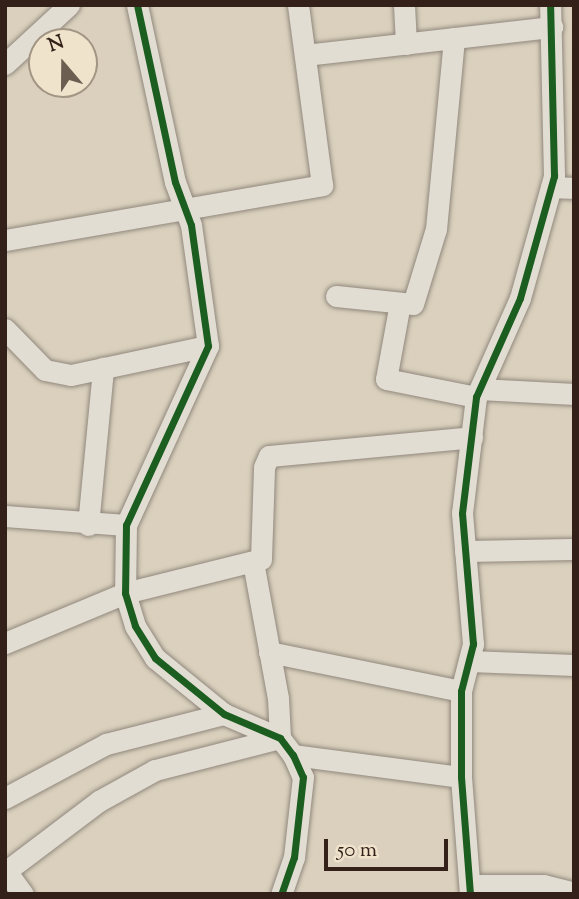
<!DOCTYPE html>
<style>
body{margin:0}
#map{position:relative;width:579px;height:899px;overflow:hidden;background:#dad0bd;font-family:"Sorts Mill Goudy",serif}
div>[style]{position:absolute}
.roads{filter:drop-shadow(0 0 2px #91887d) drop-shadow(0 0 2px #91887d)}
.minor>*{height:21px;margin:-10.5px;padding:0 10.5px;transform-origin:10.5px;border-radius:10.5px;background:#e2ddd3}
.cycleway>*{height:7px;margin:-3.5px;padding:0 3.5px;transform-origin:3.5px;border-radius:3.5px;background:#1b5e20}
span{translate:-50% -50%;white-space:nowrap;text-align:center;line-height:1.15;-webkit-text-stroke:6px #efe3cc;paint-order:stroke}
.frame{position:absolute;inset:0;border:7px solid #322019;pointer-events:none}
.north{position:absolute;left:28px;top:28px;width:70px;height:70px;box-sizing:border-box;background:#efe3cc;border:2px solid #a39584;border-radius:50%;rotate:340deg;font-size:19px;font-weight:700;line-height:28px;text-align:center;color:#322019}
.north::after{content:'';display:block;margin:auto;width:24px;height:32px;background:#6d5e52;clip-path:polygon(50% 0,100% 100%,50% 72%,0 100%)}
.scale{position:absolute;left:324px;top:839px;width:124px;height:32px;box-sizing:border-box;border:4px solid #322019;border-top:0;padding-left:9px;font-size:21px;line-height:24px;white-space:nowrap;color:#322019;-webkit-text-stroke:5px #efe3cc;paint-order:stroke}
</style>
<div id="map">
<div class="roads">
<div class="minor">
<i style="left:137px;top:5px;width:181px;rotate:77.9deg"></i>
<i style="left:175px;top:182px;width:46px;rotate:69.6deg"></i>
<i style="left:191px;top:225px;width:122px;rotate:82deg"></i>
<i style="left:208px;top:346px;width:197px;rotate:114.6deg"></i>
<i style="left:126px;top:525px;width:68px;rotate:90.8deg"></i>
<i style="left:125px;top:593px;width:34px;rotate:73deg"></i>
<i style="left:135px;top:626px;width:38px;rotate:58deg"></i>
<i style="left:155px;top:658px;width:89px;rotate:39.1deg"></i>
<i style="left:224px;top:714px;width:61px;rotate:23.2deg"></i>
<i style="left:280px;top:738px;width:21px;rotate:53deg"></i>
<i style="left:293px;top:755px;width:24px;rotate:66deg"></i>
<i style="left:303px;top:777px;width:81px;rotate:96.4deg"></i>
<i style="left:294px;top:857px;width:39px;rotate:109deg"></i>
<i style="left:404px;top:5px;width:39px;rotate:87deg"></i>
<i style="left:305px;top:55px;width:249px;rotate:-6.5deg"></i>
<i style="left:5px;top:64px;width:87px;rotate:-42.7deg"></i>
<i style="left:551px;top:187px;width:23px;rotate:2deg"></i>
<i style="left:5px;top:240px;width:322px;rotate:-9.8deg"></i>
<i style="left:322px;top:185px;width:182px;rotate:-97.6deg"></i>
<i style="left:336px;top:296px;width:77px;rotate:5.9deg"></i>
<i style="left:413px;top:304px;width:78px;rotate:-73deg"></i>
<i style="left:436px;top:229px;width:192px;rotate:-84.6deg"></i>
<i style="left:400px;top:303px;width:77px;rotate:100.4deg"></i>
<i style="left:386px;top:379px;width:92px;rotate:11.3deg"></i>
<i style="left:5px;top:329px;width:57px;rotate:45.7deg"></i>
<i style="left:45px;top:370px;width:26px;rotate:11deg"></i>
<i style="left:71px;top:375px;width:140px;rotate:-12deg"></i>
<i style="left:480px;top:389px;width:94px;rotate:3deg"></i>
<i style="left:5px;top:516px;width:121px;rotate:4.3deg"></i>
<i style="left:88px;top:525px;width:158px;rotate:-84.5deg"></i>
<i style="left:465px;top:551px;width:109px;rotate:-1.1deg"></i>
<i style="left:253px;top:562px;width:138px;rotate:79.6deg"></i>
<i style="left:278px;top:698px;width:40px;rotate:87.1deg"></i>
<i style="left:5px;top:643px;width:130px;rotate:-22.6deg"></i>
<i style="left:125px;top:593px;width:140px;rotate:-14deg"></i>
<i style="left:261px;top:559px;width:92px;rotate:-88.1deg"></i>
<i style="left:264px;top:467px;width:12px;rotate:-66deg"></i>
<i style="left:269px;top:456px;width:204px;rotate:-5.3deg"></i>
<i style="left:269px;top:652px;width:196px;rotate:11.5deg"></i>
<i style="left:469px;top:661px;width:105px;rotate:2.2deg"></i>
<i style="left:293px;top:755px;width:169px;rotate:7.5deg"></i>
<i style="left:5px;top:798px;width:115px;rotate:-28.1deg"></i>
<i style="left:106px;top:744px;width:122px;rotate:-14.3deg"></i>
<i style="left:6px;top:871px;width:29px;rotate:54deg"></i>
<i style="left:5px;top:872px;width:118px;rotate:-37.1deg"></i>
<i style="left:99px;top:801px;width:64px;rotate:-29deg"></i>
<i style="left:155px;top:770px;width:129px;rotate:-14.4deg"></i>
<i style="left:470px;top:885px;width:73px"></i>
<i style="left:543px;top:885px;width:32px;rotate:14deg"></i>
<i style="left:470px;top:894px;width:117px;rotate:-94.4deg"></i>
<i style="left:461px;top:777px;width:86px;rotate:-90deg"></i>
<i style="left:461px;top:691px;width:49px;rotate:-75.7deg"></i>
<i style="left:473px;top:644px;width:131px;rotate:-94.8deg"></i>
<i style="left:462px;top:513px;width:117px;rotate:-83.1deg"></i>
<i style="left:476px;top:397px;width:108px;rotate:-66deg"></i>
<i style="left:520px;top:298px;width:127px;rotate:-74.4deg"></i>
<i style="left:554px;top:176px;width:171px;rotate:-91.3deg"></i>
</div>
</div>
<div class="cycleway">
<i style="left:137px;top:5px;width:181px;rotate:77.9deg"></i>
<i style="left:175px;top:182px;width:46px;rotate:69.6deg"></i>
<i style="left:191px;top:225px;width:122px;rotate:82deg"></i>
<i style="left:208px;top:346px;width:197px;rotate:114.6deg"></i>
<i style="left:126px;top:525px;width:68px;rotate:90.8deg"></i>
<i style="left:125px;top:593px;width:34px;rotate:73deg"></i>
<i style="left:135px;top:626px;width:38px;rotate:58deg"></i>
<i style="left:155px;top:658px;width:89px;rotate:39.1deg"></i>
<i style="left:224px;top:714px;width:61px;rotate:23.2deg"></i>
<i style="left:280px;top:738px;width:21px;rotate:53deg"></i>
<i style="left:293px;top:755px;width:24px;rotate:66deg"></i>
<i style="left:303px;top:777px;width:81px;rotate:96.4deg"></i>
<i style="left:294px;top:857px;width:39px;rotate:109deg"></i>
<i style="left:470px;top:894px;width:117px;rotate:-94.4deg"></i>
<i style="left:461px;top:777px;width:86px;rotate:-90deg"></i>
<i style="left:461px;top:691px;width:49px;rotate:-75.7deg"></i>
<i style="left:473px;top:644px;width:131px;rotate:-94.8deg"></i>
<i style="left:462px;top:513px;width:117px;rotate:-83.1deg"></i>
<i style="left:476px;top:397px;width:108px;rotate:-66deg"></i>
<i style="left:520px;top:298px;width:127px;rotate:-74.4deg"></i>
<i style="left:554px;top:176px;width:171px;rotate:-91.3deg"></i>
</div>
<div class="frame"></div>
<div class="north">N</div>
<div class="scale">50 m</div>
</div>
